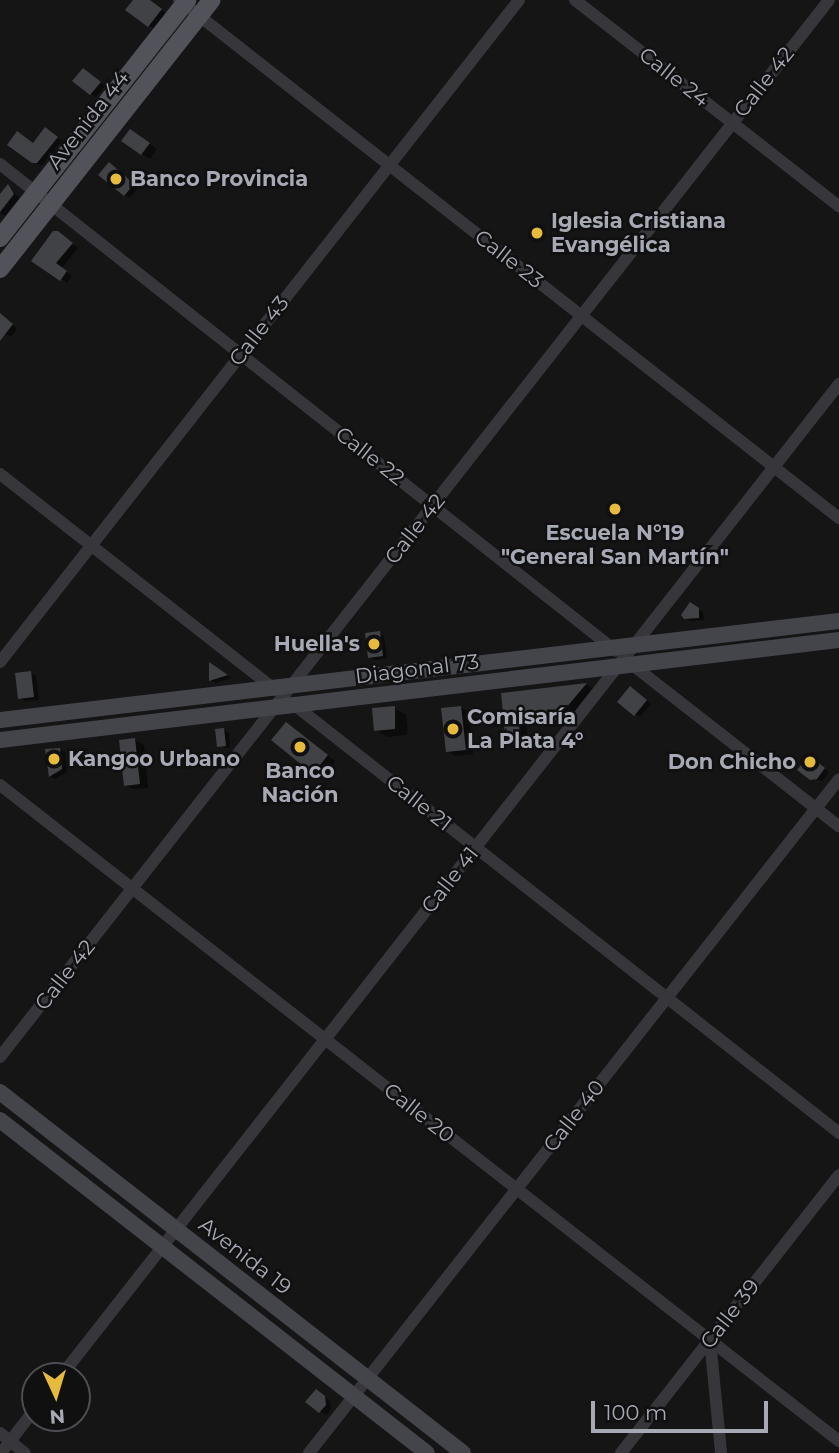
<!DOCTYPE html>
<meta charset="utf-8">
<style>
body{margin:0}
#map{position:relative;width:839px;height:1453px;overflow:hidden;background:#151516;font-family:Montserrat,sans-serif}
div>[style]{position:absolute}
.shadow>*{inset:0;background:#0007}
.building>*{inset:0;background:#414246}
.minor>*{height:12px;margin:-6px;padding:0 6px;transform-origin:6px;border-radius:6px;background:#36363b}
.secondary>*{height:16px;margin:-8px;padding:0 8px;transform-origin:8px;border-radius:8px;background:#44454b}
.primary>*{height:18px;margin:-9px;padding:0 9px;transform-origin:9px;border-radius:9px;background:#52535a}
.dots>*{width:19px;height:19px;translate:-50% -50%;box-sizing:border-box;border:4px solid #101011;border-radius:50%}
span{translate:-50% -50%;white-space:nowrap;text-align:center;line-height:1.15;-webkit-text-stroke:5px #101011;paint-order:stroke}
.street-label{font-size:21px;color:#a7aab5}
.poi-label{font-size:21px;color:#a7aab5;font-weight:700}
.left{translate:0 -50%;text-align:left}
.right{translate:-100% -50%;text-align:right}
.north{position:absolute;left:21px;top:1362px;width:70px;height:70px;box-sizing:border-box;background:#101011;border:2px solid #4c4e53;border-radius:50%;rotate:176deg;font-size:19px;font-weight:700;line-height:28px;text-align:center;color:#a7aab5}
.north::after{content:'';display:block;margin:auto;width:24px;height:32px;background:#e6ba3d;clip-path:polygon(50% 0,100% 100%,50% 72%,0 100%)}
.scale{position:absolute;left:591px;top:1401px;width:177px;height:32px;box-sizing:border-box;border:4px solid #a7aab5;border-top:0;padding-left:9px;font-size:21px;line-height:24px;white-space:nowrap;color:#a7aab5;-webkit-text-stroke:5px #101011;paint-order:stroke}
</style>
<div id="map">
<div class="shadow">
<i style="clip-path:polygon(135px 0,149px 0,166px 13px,154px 29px,128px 10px)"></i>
<i style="clip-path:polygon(88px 73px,105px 86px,96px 97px,91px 94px)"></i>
<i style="clip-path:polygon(50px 132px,62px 141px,42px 165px,39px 165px,33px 162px,34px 144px)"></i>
<i style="clip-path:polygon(139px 136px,157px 149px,150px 159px,142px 154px)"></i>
<i style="clip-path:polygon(114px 168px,138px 188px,130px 198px,125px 195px)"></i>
<i style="clip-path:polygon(8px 186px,19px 198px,5px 216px,0 213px,0 196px)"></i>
<i style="clip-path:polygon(65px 237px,78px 248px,62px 268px,72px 276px,67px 283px,34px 260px)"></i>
<i style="clip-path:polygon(0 314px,17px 328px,11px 337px,0 330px)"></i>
<i style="clip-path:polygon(696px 607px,703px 612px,704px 620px,691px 621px,685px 618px)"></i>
<i style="clip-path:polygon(379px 633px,384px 636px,387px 658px,375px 660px,369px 657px)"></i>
<i style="clip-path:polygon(215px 667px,231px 678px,216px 683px,211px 680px)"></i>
<i style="clip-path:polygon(31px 673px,36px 676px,39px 700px,25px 701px,20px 698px)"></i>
<i style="clip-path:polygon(586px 685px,594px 689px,564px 724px,556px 720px,556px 715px,526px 719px,529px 748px,516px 750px,508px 745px,503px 695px)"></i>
<i style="clip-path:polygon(635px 691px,651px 704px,640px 717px,619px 702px)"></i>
<i style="clip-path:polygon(460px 707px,469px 712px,473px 754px,456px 756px,447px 751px)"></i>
<i style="clip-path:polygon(394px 708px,406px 715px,408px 730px,406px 735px,388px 737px,376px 730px)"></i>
<i style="clip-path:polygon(286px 724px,335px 761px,323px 777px,314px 772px)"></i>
<i style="clip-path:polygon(224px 730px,229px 733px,230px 748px,218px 746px)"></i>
<i style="clip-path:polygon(135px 740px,144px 745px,148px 788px,134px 789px,125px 785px)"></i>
<i style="clip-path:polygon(59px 749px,65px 752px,67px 772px,55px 779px,50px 776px,47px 751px)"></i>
<i style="clip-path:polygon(814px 760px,829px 772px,822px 781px,811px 778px)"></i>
<i style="clip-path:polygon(321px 1394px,330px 1401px,331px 1409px,326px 1415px,308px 1402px)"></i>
</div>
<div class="building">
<i style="clip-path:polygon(133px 0,150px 0,162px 9px,148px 27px,125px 10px)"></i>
<i style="clip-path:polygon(83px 68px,101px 82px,90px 95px,72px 81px)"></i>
<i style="clip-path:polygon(45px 127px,58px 137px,37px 163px,32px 163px,7px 145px,17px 131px,33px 143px)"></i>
<i style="clip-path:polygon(130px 129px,150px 143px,141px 155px,121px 141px)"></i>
<i style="clip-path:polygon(109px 162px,134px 184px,124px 196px,98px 175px)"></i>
<i style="clip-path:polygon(8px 184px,14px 194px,0 212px,0 194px)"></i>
<i style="clip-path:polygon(53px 231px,58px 231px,73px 243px,56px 263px,67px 271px,60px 281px,31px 261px)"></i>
<i style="clip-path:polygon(0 313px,13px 324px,0 341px)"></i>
<i style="clip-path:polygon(690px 602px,699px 608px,699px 618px,684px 619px,681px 615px)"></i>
<i style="clip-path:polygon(380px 631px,383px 656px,368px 658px,365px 633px)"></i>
<i style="clip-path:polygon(209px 662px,228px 675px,209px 681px)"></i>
<i style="clip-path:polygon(31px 671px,34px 697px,18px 699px,15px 673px)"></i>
<i style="clip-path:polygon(587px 683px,555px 721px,553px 711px,518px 715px,521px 744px,506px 746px,501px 693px)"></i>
<i style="clip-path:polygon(630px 686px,647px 700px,634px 716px,617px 702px)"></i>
<i style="clip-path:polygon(395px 706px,395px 729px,374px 731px,372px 708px)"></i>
<i style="clip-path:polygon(461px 706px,466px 750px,446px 752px,441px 708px)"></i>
<i style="clip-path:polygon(286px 722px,328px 755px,313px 774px,271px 740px)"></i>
<i style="clip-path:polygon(224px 728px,226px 746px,217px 747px,215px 729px)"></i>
<i style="clip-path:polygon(135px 738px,140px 784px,124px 786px,119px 740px)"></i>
<i style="clip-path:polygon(60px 748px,62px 769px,49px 777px,45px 749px)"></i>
<i style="clip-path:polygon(809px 755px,825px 768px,817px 779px,810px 780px,797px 770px)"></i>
<i style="clip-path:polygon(316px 1389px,325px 1396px,326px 1405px,319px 1413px,305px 1402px)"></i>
</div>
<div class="minor">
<i style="left:179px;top:0;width:839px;rotate:38.13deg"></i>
<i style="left:575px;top:0;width:335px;rotate:38deg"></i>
<i style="left:0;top:164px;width:785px;rotate:38.33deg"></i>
<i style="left:0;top:474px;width:350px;rotate:38.1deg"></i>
<i style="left:0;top:662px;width:841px;rotate:-51.9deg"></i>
<i style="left:630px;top:663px;width:265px;rotate:38deg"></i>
<i style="left:292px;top:703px;width:696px;rotate:38.17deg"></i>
<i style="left:0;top:785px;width:1065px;rotate:38.02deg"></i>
<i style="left:0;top:1057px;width:1343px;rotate:-51.89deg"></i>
<i style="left:710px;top:1340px;width:114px;rotate:84.4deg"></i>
<i style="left:61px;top:1376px;width:1261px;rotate:-51.89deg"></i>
<i style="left:0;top:1433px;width:32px;rotate:39deg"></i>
<i style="left:1px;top:1453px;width:56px;rotate:-52.3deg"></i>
<i style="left:309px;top:1453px;width:857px;rotate:-51.82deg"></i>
<i style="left:621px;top:1453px;width:353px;rotate:-51.9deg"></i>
</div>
<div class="secondary">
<i style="left:0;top:720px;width:845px;rotate:-6.73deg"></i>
<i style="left:0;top:740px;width:845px;rotate:-6.8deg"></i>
<i style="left:0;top:1092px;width:587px;rotate:37.94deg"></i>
<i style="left:0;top:1120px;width:541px;rotate:37.95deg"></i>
</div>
<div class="primary">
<i style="left:0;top:238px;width:303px;rotate:-51.8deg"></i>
<i style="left:0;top:269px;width:342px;rotate:-51.8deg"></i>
</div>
<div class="dots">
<i style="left:116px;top:179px;background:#e6ba3d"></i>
<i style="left:537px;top:233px;background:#e6ba3d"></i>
<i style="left:615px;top:509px;background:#e6ba3d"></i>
<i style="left:374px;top:644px;background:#e6ba3d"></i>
<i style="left:453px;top:729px;background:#e6ba3d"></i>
<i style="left:300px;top:747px;background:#e6ba3d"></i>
<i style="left:54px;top:759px;background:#e6ba3d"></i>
<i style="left:810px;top:762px;background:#e6ba3d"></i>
</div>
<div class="street-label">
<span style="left:674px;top:77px;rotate:38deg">Calle 24</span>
<span style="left:764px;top:82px;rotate:-52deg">Calle 42</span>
<span style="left:88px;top:120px;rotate:-52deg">Avenida 44</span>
<span style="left:509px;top:259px;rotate:38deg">Calle 23</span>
<span style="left:259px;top:331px;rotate:-52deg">Calle 43</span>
<span style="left:370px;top:456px;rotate:38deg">Calle 22</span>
<span style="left:415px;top:529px;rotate:-52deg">Calle 42</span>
<span style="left:417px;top:669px;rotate:-7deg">Diagonal 73</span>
<span style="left:419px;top:803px;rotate:38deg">Calle 21</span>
<span style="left:450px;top:880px;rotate:-52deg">Calle 41</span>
<span style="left:65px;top:975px;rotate:-52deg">Calle 42</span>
<span style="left:419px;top:1113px;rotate:38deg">Calle 20</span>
<span style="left:574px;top:1116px;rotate:-52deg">Calle 40</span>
<span style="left:245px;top:1256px;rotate:38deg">Avenida 19</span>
<span style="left:730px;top:1314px;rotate:-52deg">Calle 39</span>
</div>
<div class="poi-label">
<span class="left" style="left:130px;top:179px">Banco Provincia</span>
<span class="left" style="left:551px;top:233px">Iglesia Cristiana<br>Evangélica</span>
<span style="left:615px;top:545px">Escuela N°19<br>"General San Martín"</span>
<span class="right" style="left:360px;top:644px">Huella's</span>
<span class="left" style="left:467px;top:729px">Comisaría<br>La Plata 4°</span>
<span class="left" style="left:68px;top:759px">Kangoo Urbano</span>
<span class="right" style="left:796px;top:762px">Don Chicho</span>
<span style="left:300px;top:783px">Banco<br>Nación</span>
</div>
<div class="north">N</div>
<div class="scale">100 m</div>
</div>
